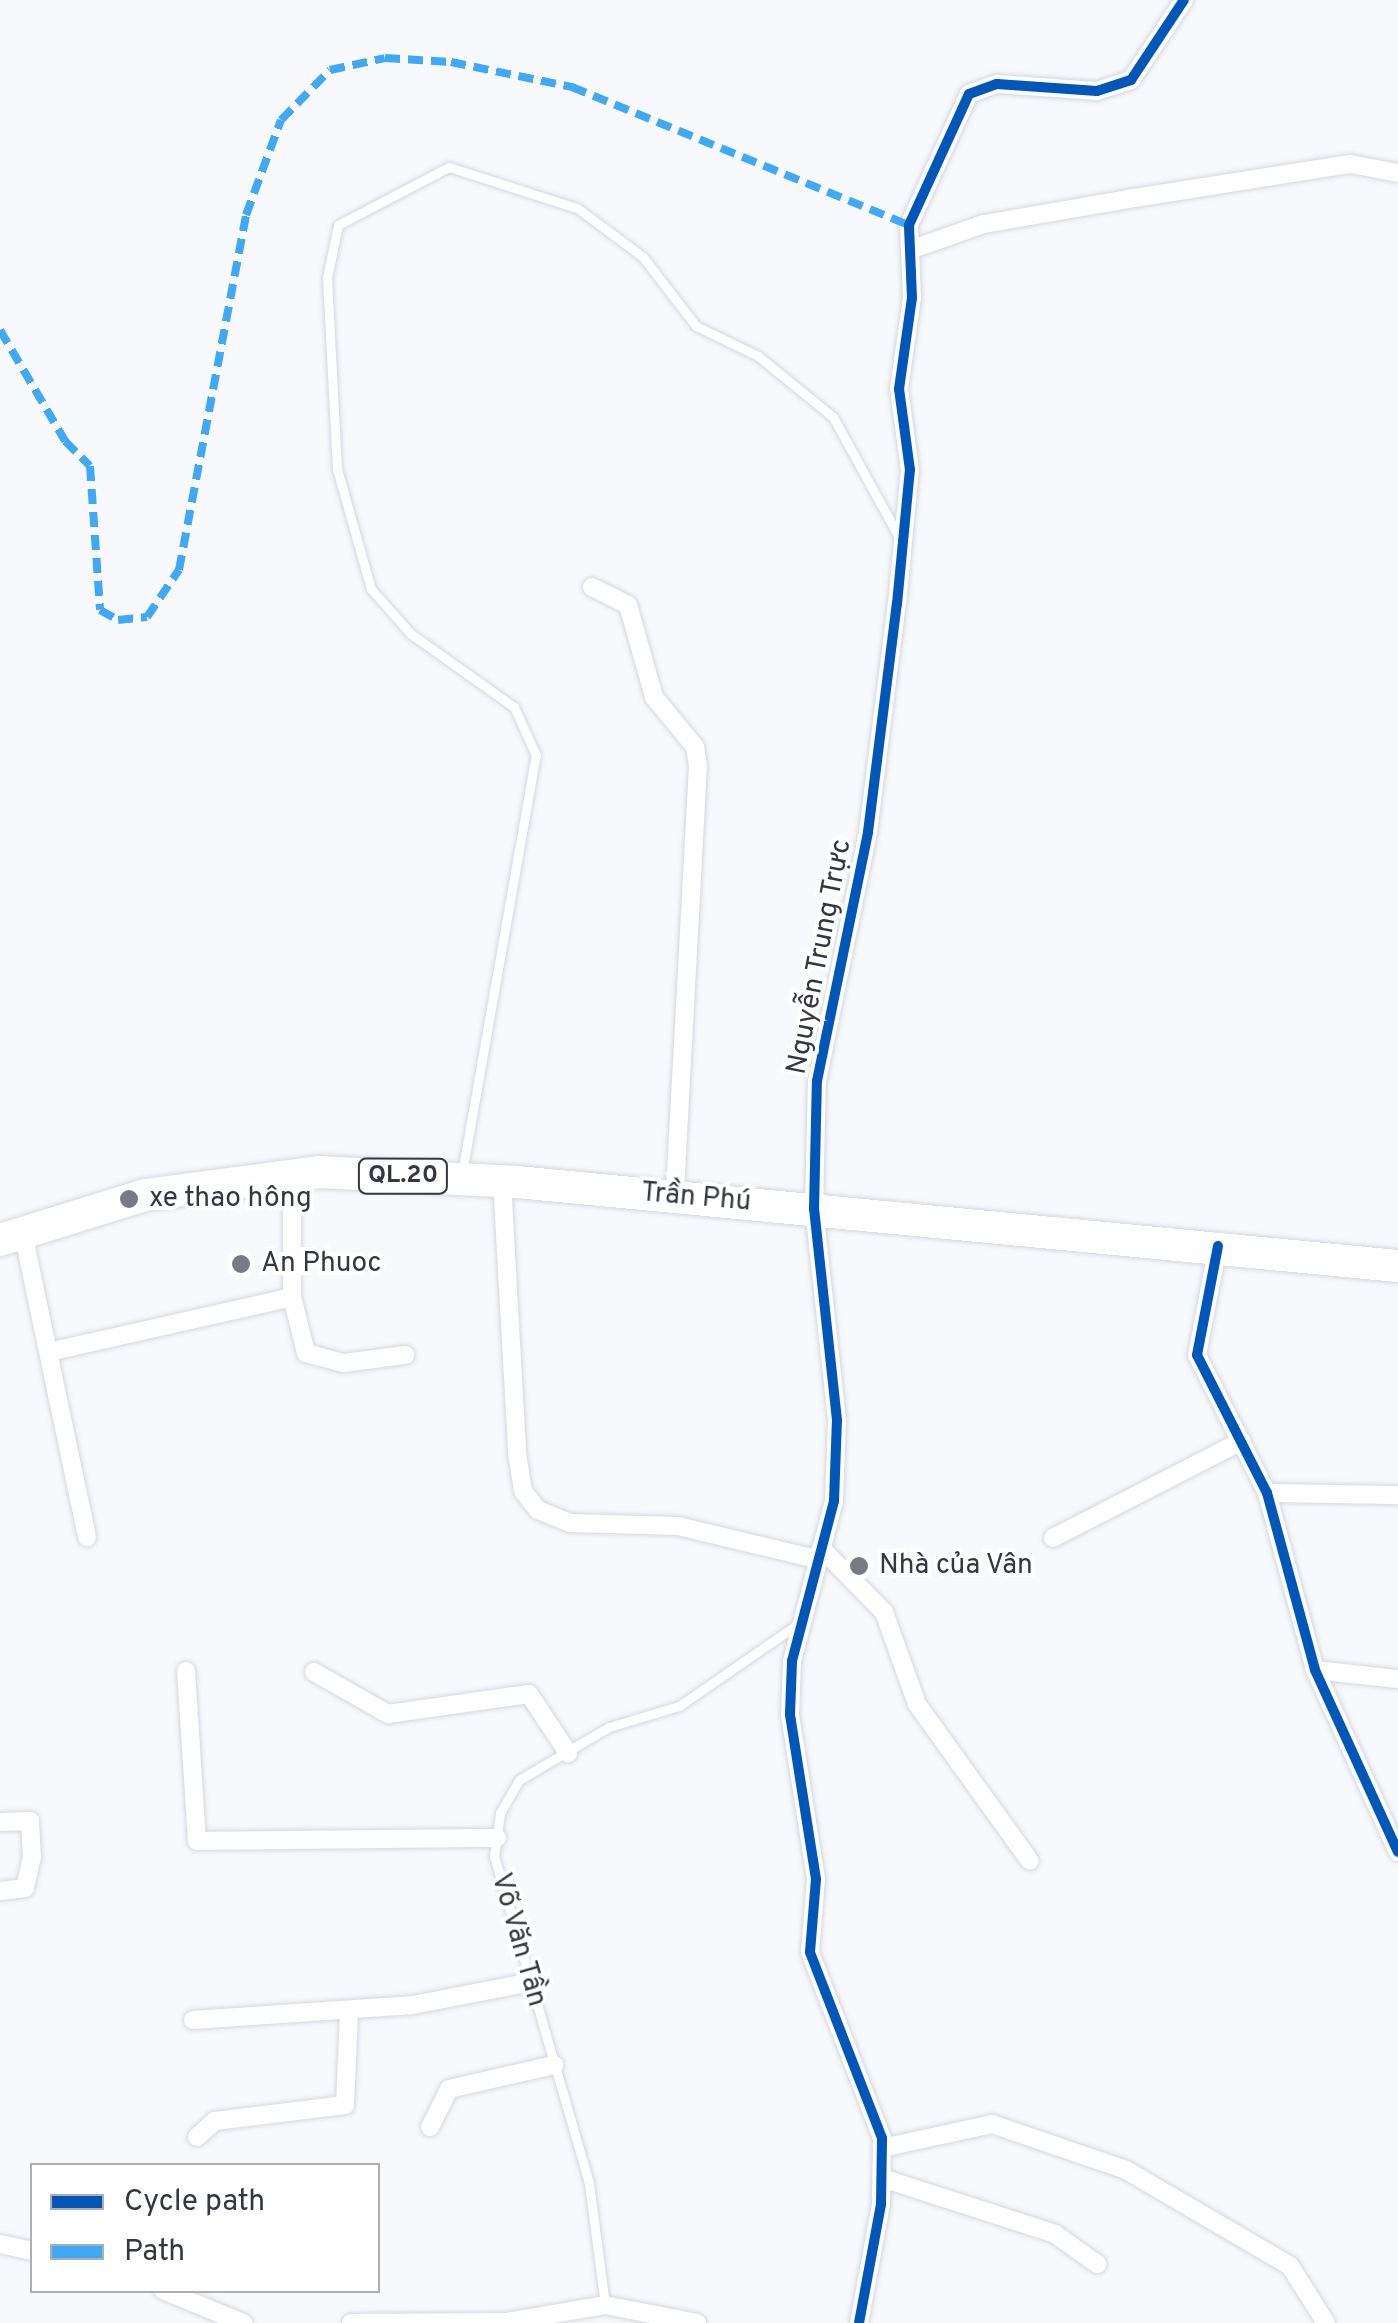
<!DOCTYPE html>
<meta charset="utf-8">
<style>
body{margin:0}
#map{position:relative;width:1398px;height:2323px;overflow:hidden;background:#f7f9fc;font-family:Overpass,sans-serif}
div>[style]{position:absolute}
.roads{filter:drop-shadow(0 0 2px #d4d7df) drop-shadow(0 0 2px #d4d7df)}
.lane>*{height:9px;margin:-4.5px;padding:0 4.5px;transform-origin:4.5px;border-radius:4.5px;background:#fefeff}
.street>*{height:18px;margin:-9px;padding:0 9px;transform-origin:9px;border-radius:9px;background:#fefeff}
.highway>*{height:32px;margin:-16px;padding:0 16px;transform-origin:16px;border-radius:16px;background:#fefeff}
.quiet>*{height:8px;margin-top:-4px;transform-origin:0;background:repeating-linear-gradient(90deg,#3fa9f5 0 15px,transparent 0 23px)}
.cycleway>*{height:10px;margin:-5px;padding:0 5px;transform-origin:5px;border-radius:5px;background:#0057b8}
.dots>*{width:28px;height:28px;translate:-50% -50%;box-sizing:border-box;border:5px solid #fff;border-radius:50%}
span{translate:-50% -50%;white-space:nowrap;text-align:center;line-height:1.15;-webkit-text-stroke:8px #fff;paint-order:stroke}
.shield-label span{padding:2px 8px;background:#fff;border:2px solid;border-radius:8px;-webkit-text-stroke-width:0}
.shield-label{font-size:25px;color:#333744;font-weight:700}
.street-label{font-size:28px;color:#333744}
.poi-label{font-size:28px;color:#333744}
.left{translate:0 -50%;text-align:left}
.legend{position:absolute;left:30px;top:2163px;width:350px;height:130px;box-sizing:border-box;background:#fff;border:2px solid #adafb4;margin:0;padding:12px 18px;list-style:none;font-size:30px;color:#333744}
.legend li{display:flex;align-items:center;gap:20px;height:50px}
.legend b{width:50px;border:2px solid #adafb4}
</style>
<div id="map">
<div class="roads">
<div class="lane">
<i style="left:462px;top:1173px;width:424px;rotate:-80deg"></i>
<i style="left:536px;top:755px;width:53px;rotate:-114.6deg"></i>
<i style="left:514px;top:707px;width:126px;rotate:-144.7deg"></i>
<i style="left:411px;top:634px;width:60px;rotate:-131.6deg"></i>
<i style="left:371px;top:589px;width:125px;rotate:-105.8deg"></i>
<i style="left:337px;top:469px;width:191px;rotate:-93deg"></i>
<i style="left:327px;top:278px;width:54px;rotate:-78.3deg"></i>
<i style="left:338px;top:225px;width:125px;rotate:-27.6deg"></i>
<i style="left:449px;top:167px;width:134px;rotate:17.8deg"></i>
<i style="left:577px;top:208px;width:82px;rotate:36.6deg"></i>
<i style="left:643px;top:257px;width:87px;rotate:52.5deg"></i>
<i style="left:696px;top:326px;width:69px;rotate:25.8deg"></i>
<i style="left:758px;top:356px;width:97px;rotate:39.1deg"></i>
<i style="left:833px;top:417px;width:137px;rotate:61.2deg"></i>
<i style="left:605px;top:2305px;width:123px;rotate:-97.5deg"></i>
<i style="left:589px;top:2183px;width:340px;rotate:-106.2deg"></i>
<i style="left:494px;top:1857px;width:44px;rotate:-82.2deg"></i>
<i style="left:500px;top:1813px;width:38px;rotate:-60deg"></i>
<i style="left:519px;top:1780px;width:104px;rotate:-30.5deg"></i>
<i style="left:609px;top:1727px;width:73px;rotate:-16.7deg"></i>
<i style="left:679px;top:1706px;width:145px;rotate:-34.6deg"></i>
</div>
<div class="street">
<i style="left:910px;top:250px;width:78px;rotate:-19.4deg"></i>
<i style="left:984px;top:224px;width:146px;rotate:-9.8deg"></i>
<i style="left:1128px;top:199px;width:225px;rotate:-9deg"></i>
<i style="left:1350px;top:164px;width:49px;rotate:10.6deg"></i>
<i style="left:592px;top:587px;width:40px;rotate:26.6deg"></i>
<i style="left:628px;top:605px;width:96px;rotate:74.2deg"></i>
<i style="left:654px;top:697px;width:65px;rotate:50.6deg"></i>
<i style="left:695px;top:747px;width:19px;rotate:81deg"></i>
<i style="left:698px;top:766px;width:432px;rotate:93.1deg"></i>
<i style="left:502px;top:1181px;width:272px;rotate:86.8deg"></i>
<i style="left:517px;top:1453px;width:38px;rotate:81deg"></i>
<i style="left:523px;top:1491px;width:24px;rotate:52deg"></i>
<i style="left:538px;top:1510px;width:35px;rotate:22deg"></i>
<i style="left:571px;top:1523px;width:107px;rotate:1.6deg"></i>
<i style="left:678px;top:1526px;width:143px;rotate:13.4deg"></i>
<i style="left:23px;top:1233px;width:311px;rotate:78.1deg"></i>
<i style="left:1218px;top:1246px;width:111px;rotate:100.9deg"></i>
<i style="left:1197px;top:1355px;width:155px;rotate:63.1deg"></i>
<i style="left:1267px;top:1493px;width:183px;rotate:74.8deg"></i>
<i style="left:1315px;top:1670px;width:200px;rotate:65.5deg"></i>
<i style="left:292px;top:1297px;width:58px;rotate:76deg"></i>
<i style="left:306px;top:1353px;width:39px;rotate:15deg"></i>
<i style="left:344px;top:1363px;width:62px;rotate:-7.5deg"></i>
<i style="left:53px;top:1351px;width:245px;rotate:-12.7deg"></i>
<i style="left:292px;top:1297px;width:121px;rotate:-90deg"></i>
<i style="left:1267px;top:1493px;width:131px;rotate:0.9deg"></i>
<i style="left:1053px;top:1538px;width:212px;rotate:-27.2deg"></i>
<i style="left:821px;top:1548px;width:90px;rotate:45.5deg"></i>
<i style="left:884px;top:1612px;width:98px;rotate:70.3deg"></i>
<i style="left:917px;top:1704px;width:193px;rotate:54.3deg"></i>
<i style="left:1315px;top:1670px;width:83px;rotate:6.2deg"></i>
<i style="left:186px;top:1671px;width:170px;rotate:86.3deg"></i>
<i style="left:197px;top:1841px;width:300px;rotate:-0.6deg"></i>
<i style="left:314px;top:1672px;width:85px;rotate:29.6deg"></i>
<i style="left:388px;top:1714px;width:142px;rotate:-8.1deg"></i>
<i style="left:529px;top:1694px;width:71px;rotate:56.5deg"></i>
<i style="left:0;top:1822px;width:30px;rotate:-2deg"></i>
<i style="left:30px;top:1821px;width:36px;rotate:87deg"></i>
<i style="left:32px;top:1857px;width:32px;rotate:103deg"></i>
<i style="left:25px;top:1888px;width:25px;rotate:173deg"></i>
<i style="left:193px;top:2020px;width:221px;rotate:-3.9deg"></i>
<i style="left:413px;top:2005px;width:120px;rotate:-11deg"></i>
<i style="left:430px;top:2127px;width:42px;rotate:-63.4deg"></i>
<i style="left:449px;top:2089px;width:108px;rotate:-12.9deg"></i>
<i style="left:197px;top:2137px;width:24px;rotate:-42deg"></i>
<i style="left:215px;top:2121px;width:131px;rotate:-7deg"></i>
<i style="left:345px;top:2105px;width:93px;rotate:-87.5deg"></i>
<i style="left:882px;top:2148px;width:113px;rotate:-12.3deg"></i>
<i style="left:992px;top:2124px;width:142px;rotate:18.9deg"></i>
<i style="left:1126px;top:2170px;width:190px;rotate:30.3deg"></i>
<i style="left:1290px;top:2266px;width:67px;rotate:57.7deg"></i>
<i style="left:882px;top:2178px;width:182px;rotate:17.9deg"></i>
<i style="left:1055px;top:2234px;width:52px;rotate:35.5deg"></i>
<i style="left:0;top:2244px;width:33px;rotate:12deg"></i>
<i style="left:163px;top:2290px;width:87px;rotate:22.4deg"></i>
<i style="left:351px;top:2323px;width:155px;rotate:-0.4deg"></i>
<i style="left:506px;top:2322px;width:100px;rotate:-9.7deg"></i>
<i style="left:605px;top:2305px;width:94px;rotate:11.1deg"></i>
<i style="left:859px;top:2323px;width:121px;rotate:-79.5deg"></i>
<i style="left:881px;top:2204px;width:66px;rotate:-89.1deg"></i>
<i style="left:882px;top:2138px;width:199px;rotate:-111.2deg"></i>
<i style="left:810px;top:1952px;width:73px;rotate:-85.3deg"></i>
<i style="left:816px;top:1879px;width:167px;rotate:-99deg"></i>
<i style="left:790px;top:1714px;width:53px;rotate:-87.8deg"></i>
<i style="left:792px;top:1661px;width:165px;rotate:-75.3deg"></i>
<i style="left:834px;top:1501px;width:81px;rotate:-87.9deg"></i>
<i style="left:837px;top:1420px;width:212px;rotate:-96.2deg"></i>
<i style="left:814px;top:1209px;width:128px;rotate:-88.7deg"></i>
<i style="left:817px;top:1081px;width:254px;rotate:-78.4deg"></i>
<i style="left:868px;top:832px;width:230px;rotate:-82.8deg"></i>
<i style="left:897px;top:604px;width:135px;rotate:-84.5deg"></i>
<i style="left:910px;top:470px;width:82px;rotate:-97.7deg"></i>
<i style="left:899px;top:389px;width:92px;rotate:-81.9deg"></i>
<i style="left:912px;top:298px;width:73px;rotate:-92.4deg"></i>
<i style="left:909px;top:225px;width:144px;rotate:-65.4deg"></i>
<i style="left:969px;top:94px;width:30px;rotate:-20deg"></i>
<i style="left:997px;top:84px;width:100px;rotate:4deg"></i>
<i style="left:1097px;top:91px;width:36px;rotate:-18deg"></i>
<i style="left:1131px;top:80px;width:96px;rotate:-56.5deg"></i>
</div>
<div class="highway">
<i style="left:0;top:1240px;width:152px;rotate:-17.2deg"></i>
<i style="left:145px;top:1195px;width:177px;rotate:-7.5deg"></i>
<i style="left:320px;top:1172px;width:197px;rotate:2.9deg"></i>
<i style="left:517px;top:1182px;width:885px;rotate:5.45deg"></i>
</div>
</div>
<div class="quiet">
<i style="left:0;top:330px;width:129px;rotate:59.6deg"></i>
<i style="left:65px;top:441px;width:35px;rotate:45deg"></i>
<i style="left:90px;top:466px;width:144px;rotate:86deg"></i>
<i style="left:100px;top:610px;width:21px;rotate:29deg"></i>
<i style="left:118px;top:620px;width:29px;rotate:-6deg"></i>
<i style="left:147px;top:617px;width:57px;rotate:-55.8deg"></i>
<i style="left:179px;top:570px;width:361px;rotate:-79.3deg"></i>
<i style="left:246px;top:215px;width:101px;rotate:-69.8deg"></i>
<i style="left:281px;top:120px;width:70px;rotate:-45.6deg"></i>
<i style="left:330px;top:70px;width:56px;rotate:-12.3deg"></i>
<i style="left:385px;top:58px;width:66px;rotate:3.5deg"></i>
<i style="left:451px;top:62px;width:124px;rotate:11.7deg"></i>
<i style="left:572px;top:87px;width:364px;rotate:22.3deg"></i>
</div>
<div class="cycleway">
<i style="left:1218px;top:1246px;width:111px;rotate:100.9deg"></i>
<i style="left:1197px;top:1355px;width:155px;rotate:63.1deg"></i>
<i style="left:1267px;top:1493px;width:183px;rotate:74.8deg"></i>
<i style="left:1315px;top:1670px;width:200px;rotate:65.5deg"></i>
<i style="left:859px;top:2323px;width:121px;rotate:-79.5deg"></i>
<i style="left:881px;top:2204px;width:66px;rotate:-89.1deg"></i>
<i style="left:882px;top:2138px;width:199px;rotate:-111.2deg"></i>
<i style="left:810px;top:1952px;width:73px;rotate:-85.3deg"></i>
<i style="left:816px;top:1879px;width:167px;rotate:-99deg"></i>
<i style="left:790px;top:1714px;width:53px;rotate:-87.8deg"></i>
<i style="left:792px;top:1661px;width:165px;rotate:-75.3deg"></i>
<i style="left:834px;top:1501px;width:81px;rotate:-87.9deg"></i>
<i style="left:837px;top:1420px;width:212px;rotate:-96.2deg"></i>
<i style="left:814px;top:1209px;width:128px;rotate:-88.7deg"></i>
<i style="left:817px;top:1081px;width:254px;rotate:-78.4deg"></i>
<i style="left:868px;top:832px;width:230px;rotate:-82.8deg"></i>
<i style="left:897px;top:604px;width:135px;rotate:-84.5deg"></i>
<i style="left:910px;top:470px;width:82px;rotate:-97.7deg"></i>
<i style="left:899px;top:389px;width:92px;rotate:-81.9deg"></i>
<i style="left:912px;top:298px;width:73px;rotate:-92.4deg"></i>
<i style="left:909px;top:225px;width:144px;rotate:-65.4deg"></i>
<i style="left:969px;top:94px;width:30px;rotate:-20deg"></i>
<i style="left:997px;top:84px;width:100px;rotate:4deg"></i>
<i style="left:1097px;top:91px;width:36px;rotate:-18deg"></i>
<i style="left:1131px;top:80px;width:96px;rotate:-56.5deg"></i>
</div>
<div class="dots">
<i style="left:129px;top:1199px;background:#787b84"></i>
<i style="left:241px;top:1264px;background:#787b84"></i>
<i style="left:859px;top:1566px;background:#787b84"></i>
</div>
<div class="shield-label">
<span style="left:403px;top:1176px">QL.20</span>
</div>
<div class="street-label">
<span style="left:820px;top:957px;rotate:-79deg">Nguyễn Trung Trực</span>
<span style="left:696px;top:1198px;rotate:5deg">Trần Phú</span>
<span style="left:518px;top:1940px;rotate:74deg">Võ Văn Tần</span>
</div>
<div class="poi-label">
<span class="left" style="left:149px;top:1199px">xe thao hông</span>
<span class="left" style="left:261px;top:1264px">An Phuoc</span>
<span class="left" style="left:879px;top:1566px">Nhà của Vân</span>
</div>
<ul class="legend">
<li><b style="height:12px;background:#0057b8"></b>Cycle path</li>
<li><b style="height:12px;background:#3fa9f5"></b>Path</li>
</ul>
</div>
